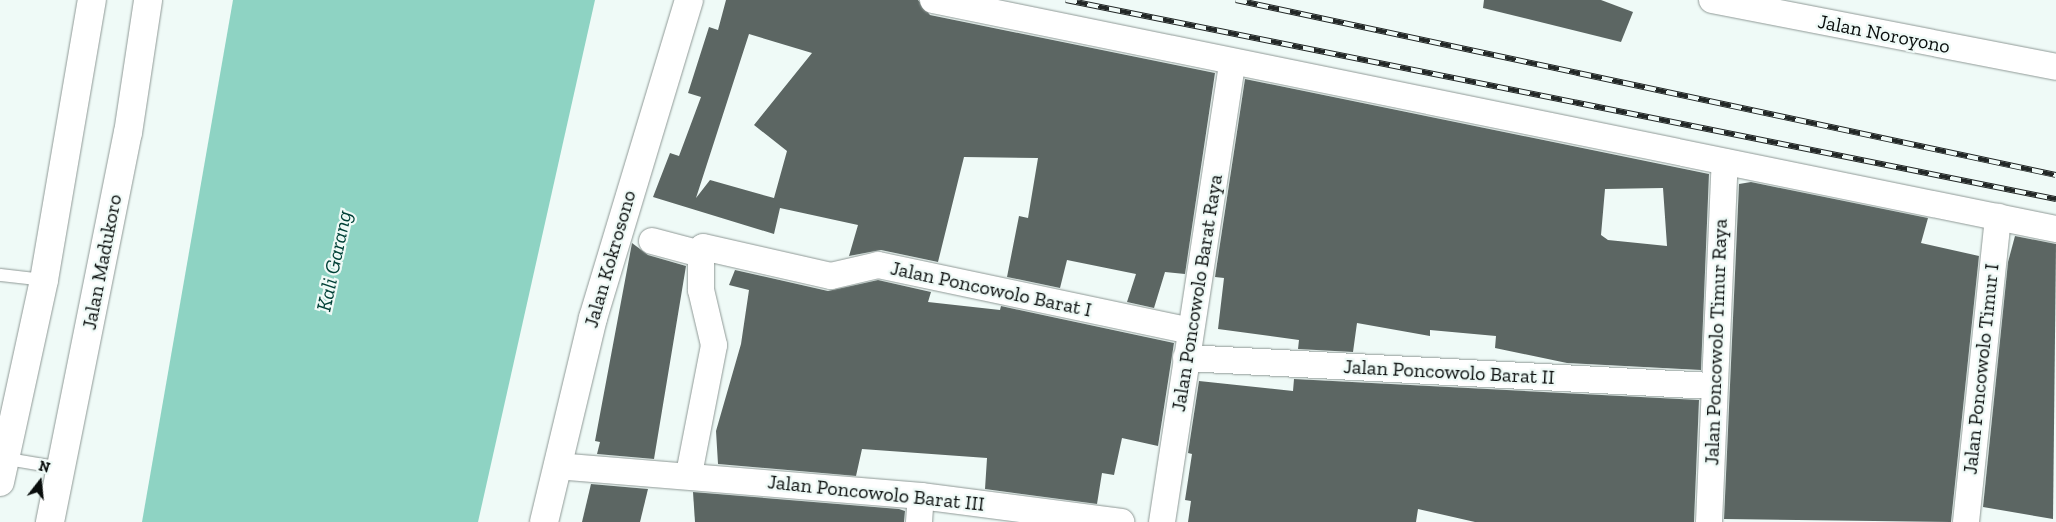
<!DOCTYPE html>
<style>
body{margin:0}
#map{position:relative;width:2056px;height:522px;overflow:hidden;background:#effaf7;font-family:"Zilla Slab",serif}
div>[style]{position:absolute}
.water>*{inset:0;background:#8ed3c3}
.building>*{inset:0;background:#5c6663}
.roads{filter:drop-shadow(0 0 1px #8f9996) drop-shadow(0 0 1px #8f9996)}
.service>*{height:12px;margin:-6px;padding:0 6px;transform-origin:6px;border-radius:6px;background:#fff}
.minor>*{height:26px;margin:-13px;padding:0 13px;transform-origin:13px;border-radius:13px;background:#fff}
.tertiary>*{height:28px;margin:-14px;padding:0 14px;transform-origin:14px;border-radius:14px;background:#fff}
.rail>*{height:5.5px;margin-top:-2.75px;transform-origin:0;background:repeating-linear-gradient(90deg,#effaf7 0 11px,#222726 0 22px);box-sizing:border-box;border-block:1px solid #222726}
span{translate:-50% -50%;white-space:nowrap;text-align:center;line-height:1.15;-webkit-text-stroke:4.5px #effaf7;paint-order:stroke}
.street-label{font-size:20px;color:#090d0c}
.water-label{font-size:21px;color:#004036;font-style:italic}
.north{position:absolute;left:15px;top:457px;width:50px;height:50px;-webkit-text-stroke:4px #effaf7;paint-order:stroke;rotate:16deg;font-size:14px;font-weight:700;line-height:20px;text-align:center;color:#090d0c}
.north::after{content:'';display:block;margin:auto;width:18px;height:22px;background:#090d0c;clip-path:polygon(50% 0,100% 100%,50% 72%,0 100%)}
</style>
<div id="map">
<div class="water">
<i style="clip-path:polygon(233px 0,595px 0,478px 522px,142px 522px)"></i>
</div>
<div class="building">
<i style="clip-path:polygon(evenodd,726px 0,918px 0,930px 15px,1215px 73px,1185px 274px,1165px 272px,1154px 308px,1127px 302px,1136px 274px,1067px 260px,1060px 288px,1007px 277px,1019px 216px,1028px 218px,1038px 158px,964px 157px,938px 262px,881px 250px,849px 256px,858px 225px,780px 208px,774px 234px,653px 197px,670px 153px,679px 156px,701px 97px,688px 93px,709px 27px,718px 30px,726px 0,749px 34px,812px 53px,754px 125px,787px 151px,774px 198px,710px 180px,696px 198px,749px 34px)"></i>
<i style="clip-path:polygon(1484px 0,1601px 0,1633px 12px,1621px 42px,1483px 8px)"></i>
<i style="clip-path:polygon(evenodd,1245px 79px,1709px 174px,1701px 370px,1567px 363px,1495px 348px,1496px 336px,1430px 330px,1430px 336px,1357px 323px,1353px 352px,1298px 349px,1299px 340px,1218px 329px,1224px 278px,1215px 277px,1245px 79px,1663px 188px,1667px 246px,1608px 240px,1601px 235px,1605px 189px,1663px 188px)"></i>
<i style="clip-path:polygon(1751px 182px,1928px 218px,1921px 243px,1979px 256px,1951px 522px,1724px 519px,1739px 184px)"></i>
<i style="clip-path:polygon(2015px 236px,2056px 244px,2053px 519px,1983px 507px,2008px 262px)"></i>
<i style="clip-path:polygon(632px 243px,648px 255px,686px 266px,654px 459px,597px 454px,600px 442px,595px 441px)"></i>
<i style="clip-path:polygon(735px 270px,828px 291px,878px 280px,931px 292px,928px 302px,1000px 310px,1001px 306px,1174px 343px,1158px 446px,1122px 438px,1114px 475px,1102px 473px,1097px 504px,985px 489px,987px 458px,862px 449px,856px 476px,718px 464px,716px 431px,741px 344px,749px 290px,729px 285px)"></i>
<i style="clip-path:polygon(1294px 379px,1699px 400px,1694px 522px,1475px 522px,1418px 509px,1416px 522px,1188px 522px,1191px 501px,1185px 500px,1192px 454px,1188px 453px,1199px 381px,1293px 391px)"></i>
<i style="clip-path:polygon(591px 484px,648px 489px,640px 522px,582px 522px)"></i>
<i style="clip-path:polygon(693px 492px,899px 509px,905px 511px,904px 522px,695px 522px)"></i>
</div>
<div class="roads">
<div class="service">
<i style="left:0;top:275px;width:44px;rotate:6.5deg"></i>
<i style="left:2px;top:458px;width:60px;rotate:9.6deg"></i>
</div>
<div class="minor">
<i style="left:933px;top:0;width:1146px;rotate:11.53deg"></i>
<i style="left:1712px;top:0;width:350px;rotate:11deg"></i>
<i style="left:652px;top:241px;width:51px;rotate:14.9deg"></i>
<i style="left:701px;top:254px;width:7px;rotate:-74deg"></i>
<i style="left:703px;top:247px;width:131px;rotate:12.8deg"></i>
<i style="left:831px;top:276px;width:48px;rotate:-13.2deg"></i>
<i style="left:878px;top:265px;width:319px;rotate:11.9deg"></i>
<i style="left:1186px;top:358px;width:527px;rotate:3.05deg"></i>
<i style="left:557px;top:466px;width:365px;rotate:4.7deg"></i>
<i style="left:921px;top:496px;width:202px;rotate:7.4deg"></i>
<i style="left:689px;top:474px;width:131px;rotate:-79deg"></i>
<i style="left:714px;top:345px;width:57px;rotate:-103.3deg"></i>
<i style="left:701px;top:290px;width:36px;rotate:-90deg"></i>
<i style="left:919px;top:522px;width:26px;rotate:-86deg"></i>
<i style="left:1162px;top:522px;width:463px;rotate:-81.3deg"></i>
<i style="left:1709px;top:522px;width:360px;rotate:-87.5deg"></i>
<i style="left:1966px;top:522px;width:307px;rotate:-84deg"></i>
</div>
<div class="tertiary">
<i style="left:0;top:482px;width:207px;rotate:-77.7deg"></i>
<i style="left:44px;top:280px;width:284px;rotate:-80.3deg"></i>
<i style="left:50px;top:522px;width:397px;rotate:-78.7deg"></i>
<i style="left:128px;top:133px;width:134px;rotate:-81.4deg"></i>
<i style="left:544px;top:522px;width:210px;rotate:-76.5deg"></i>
<i style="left:593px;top:318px;width:332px;rotate:-73.2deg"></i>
</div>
</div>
<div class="rail">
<i style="left:1066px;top:0;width:1010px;rotate:11.37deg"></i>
<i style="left:1236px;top:0;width:838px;rotate:12.05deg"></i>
</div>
<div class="street-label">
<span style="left:1884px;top:34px;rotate:11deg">Jalan Noroyono</span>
<span style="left:610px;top:259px;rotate:-74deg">Jalan Kokrosono</span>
<span style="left:102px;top:262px;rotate:-79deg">Jalan Madukoro</span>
<span style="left:991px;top:289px;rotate:12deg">Jalan Poncowolo Barat I</span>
<span style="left:1197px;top:293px;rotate:-81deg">Jalan Poncowolo Barat Raya</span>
<span style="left:1716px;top:342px;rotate:-88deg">Jalan Poncowolo Timur Raya</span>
<span style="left:1981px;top:369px;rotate:-84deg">Jalan Poncowolo Timur I</span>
<span style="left:1449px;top:372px;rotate:3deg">Jalan Poncowolo Barat II</span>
<span style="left:876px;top:493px;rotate:6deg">Jalan Poncowolo Barat III</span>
</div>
<div class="water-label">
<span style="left:334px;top:261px;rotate:-78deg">Kali Garang</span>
</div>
<div class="north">N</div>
</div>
